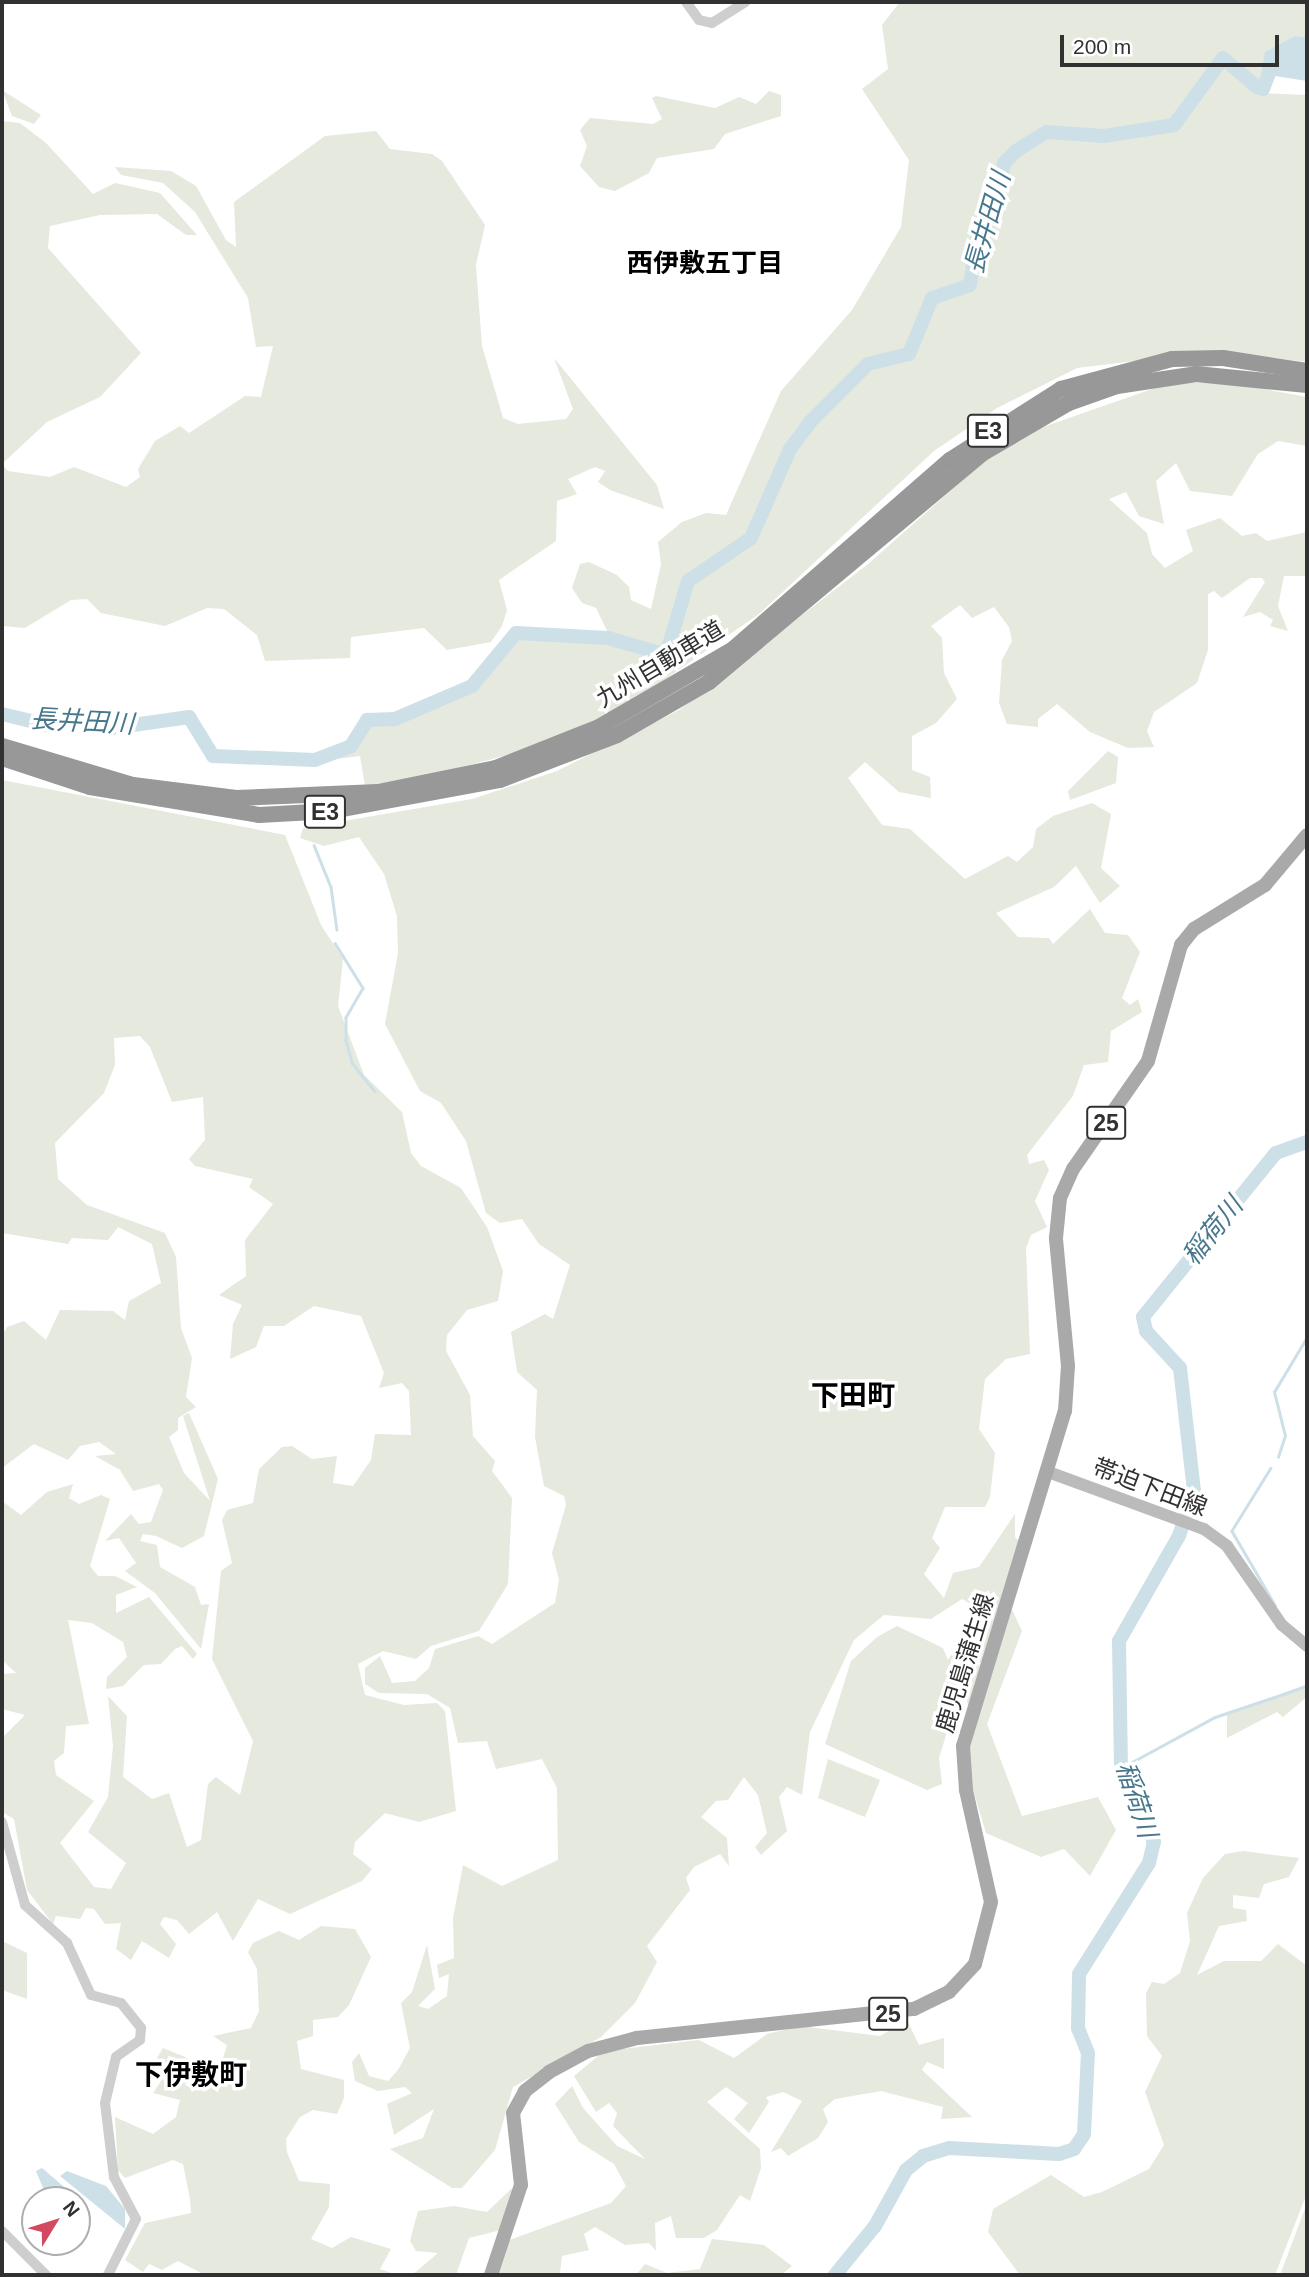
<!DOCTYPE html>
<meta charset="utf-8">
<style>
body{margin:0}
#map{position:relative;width:1309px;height:2277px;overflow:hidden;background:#fff;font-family:Arial,"Noto Sans JP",sans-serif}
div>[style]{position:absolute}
.green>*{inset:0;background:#e5e9de}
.water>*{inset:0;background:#cde0e8}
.stream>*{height:2.5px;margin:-1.25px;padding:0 1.25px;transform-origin:1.25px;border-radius:1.25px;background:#cde0e8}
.river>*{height:14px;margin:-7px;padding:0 7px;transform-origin:7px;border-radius:7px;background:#cde0e8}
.tertiary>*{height:10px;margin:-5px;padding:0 5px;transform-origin:5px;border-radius:5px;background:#cecece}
.secondary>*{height:12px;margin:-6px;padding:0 6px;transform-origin:6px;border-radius:6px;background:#bbb}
.primary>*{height:14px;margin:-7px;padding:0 7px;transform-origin:7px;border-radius:7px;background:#a9a9a9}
.motorway>*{height:16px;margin:-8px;padding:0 8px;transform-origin:8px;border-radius:8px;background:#989898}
span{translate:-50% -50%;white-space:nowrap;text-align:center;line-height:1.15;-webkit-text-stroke:7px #fff;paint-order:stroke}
.shield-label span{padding:2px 5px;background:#fff;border:2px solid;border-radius:5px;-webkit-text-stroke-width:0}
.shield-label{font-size:23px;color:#313131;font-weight:700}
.street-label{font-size:24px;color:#313131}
.water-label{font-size:26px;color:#47778c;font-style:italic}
.neighbourhood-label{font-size:26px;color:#000;font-weight:700}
.quarter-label{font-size:28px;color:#000;font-weight:700}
.frame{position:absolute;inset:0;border:4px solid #313131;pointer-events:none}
.north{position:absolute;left:21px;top:2186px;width:70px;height:70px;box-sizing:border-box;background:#fff;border:2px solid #adadad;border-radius:50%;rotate:52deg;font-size:19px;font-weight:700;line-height:28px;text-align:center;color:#313131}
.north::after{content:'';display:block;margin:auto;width:24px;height:32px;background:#d3495f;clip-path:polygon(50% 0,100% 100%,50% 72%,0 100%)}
.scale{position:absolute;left:1060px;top:35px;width:219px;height:32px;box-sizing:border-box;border:4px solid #313131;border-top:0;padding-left:9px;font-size:21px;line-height:24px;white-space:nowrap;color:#313131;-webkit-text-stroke:5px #fff;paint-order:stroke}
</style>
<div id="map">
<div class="green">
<i style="clip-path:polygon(900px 2px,1307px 2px,1307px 37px,1295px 36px,1261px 74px,1260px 93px,1307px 95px,1307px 362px,1217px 351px,1077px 368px,997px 408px,934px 451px,759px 614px,628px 705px,524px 751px,399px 783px,365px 786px,360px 756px,321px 761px,354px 745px,369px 721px,396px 722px,466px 692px,514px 637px,613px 643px,596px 608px,582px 603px,572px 588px,580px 564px,589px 562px,617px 575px,629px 587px,631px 600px,651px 609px,661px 564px,658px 542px,682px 522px,706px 513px,726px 515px,781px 391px,852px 310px,901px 227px,909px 160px,862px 89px,888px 69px,882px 25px)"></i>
<i style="clip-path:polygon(2px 90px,41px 115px,34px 124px,12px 116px)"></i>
<i style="clip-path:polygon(769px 91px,781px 95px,781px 116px,725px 134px,714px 149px,657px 158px,649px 173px,615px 191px,599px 187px,580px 166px,587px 146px,580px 130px,590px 118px,653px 124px,662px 119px,652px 98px,656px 96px,715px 108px,739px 97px,756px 104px)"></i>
<i style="clip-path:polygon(2px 121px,20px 123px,46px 143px,93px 194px,115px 183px,160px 193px,197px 235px,186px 235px,157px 214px,100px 215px,50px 226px,48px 248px,141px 353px,100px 397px,47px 422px,2px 464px,8px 471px,50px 477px,74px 467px,126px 487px,140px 477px,138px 469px,155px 441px,180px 426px,189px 433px,245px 396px,261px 397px,273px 346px,256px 347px,248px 298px,195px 212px,163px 183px,121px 175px,115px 167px,171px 171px,196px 186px,226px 240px,236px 247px,234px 202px,325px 136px,376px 131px,390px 149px,432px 154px,442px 161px,485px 225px,476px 265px,482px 346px,503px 418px,518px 424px,566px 419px,573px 409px,554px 358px,657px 485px,664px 509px,610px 490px,598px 482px,605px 471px,595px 467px,568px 479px,577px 494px,557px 501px,556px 541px,499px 580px,507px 610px,502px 626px,491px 642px,447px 650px,424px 628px,351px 637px,350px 658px,265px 661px,257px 635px,224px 609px,207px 608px,165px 626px,101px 613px,87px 599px,71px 600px,25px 628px,2px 626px)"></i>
<i style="clip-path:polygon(1172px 382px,1237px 384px,1307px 397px,1307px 446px,1278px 441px,1258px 454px,1232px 496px,1190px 491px,1176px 463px,1156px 481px,1164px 524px,1139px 516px,1126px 492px,1109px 499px,1147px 533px,1152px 554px,1165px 568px,1193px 551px,1186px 530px,1220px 518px,1242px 536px,1256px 533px,1267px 541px,1307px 532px,1307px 576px,1284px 576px,1278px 606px,1288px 631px,1270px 626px,1273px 620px,1260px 612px,1243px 617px,1265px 582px,1262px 578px,1250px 578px,1222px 598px,1214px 591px,1208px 594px,1208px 650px,1197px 683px,1154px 712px,1147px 731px,1154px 747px,1128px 748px,1090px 732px,1057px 704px,1038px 719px,1038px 727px,1007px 724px,999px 703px,1002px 660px,1012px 641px,1009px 627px,994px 607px,972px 618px,960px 605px,931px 626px,942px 638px,944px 673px,957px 699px,936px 723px,912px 736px,912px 770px,930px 777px,931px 798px,899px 792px,865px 762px,848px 778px,882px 825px,910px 829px,965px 879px,1008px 856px,1017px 862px,1033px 847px,1036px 829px,1053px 816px,1092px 803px,1111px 814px,1101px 868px,1120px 886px,1100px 903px,1076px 866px,1054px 887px,996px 913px,1018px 937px,1049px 938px,1053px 944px,1090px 909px,1105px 933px,1128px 935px,1140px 952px,1122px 998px,1130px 1005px,1138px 999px,1142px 1012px,1111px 1031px,1108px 1062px,1084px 1065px,1073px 1096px,1027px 1155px,1029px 1164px,1044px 1160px,1049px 1170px,1035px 1201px,1047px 1227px,1031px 1235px,1026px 1248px,1030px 1354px,1006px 1359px,985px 1379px,979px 1429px,995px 1453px,990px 1497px,985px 1507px,945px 1507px,932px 1538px,940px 1548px,924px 1574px,944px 1598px,953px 1573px,979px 1567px,1015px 1514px,1015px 1537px,1022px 1544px,1005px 1595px,1022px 1631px,987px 1724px,1022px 1816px,1098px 1797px,1116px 1830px,1090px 1876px,1064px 1849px,1041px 1857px,986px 1833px,964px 1760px,974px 1717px,951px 1667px,959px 1693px,939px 1758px,942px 1784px,927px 1790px,825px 1744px,851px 1661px,877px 1637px,897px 1626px,943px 1648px,948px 1660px,979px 1609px,962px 1599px,931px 1619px,884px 1615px,854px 1640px,810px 1732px,802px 1795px,787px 1787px,779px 1797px,787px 1831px,761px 1855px,755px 1847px,767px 1833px,758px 1795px,744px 1777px,728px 1800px,716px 1801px,701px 1817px,727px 1838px,729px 1866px,720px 1854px,694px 1867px,686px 1878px,690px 1890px,647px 1946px,657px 1962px,635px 2003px,601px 2037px,513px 2087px,495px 2150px,462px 2188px,452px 2188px,390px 2149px,423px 2138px,434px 2109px,394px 2135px,387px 2104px,412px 2093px,405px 2087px,378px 2091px,355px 2081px,352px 2062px,359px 2053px,369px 2076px,388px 2081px,398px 2070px,410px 2048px,401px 2003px,412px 1992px,427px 1945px,435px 1989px,418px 2006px,428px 2009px,447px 1996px,449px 1974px,439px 1978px,437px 1965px,454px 1958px,453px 1918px,463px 1865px,502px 1886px,558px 1860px,557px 1788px,542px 1759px,496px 1769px,487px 1741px,458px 1743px,450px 1708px,427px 1694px,379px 1693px,365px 1684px,365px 1668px,380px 1656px,392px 1683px,415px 1681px,429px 1668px,435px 1649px,478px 1636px,492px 1644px,555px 1603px,559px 1580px,552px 1553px,566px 1505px,564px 1496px,544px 1486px,535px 1437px,537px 1390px,517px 1372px,511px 1332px,545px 1314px,553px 1319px,570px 1265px,539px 1244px,522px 1219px,500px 1223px,486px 1213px,466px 1141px,441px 1103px,420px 1091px,385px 1024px,398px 953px,397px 916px,384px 874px,359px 837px,324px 846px,300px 838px,303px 828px,472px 799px,557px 771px,679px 710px,868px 564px,1009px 439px)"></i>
<i style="clip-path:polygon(1108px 751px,1118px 757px,1116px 783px,1070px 800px,1068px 791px)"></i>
<i style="clip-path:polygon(2px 780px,285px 835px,321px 925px,343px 959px,338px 1006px,364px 1075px,402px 1112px,411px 1153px,421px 1166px,461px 1188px,487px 1227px,503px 1271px,498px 1301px,467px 1310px,447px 1335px,446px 1351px,470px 1395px,473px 1436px,495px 1461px,492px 1471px,512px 1498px,508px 1584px,479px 1631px,431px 1646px,416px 1659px,383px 1651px,358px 1664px,365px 1695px,404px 1705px,437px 1703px,445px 1711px,456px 1811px,419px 1822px,385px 1813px,355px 1842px,353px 1854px,372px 1869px,362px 1881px,290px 1914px,258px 1899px,233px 1941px,217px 1912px,189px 1934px,177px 1920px,164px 1917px,160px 1924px,176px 1944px,169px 1958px,142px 1941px,131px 1960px,116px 1949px,121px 1923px,105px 1924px,94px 1909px,86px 1908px,80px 1919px,56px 1916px,53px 1924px,27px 1890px,14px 1819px,2px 1812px,2px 1738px,25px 1715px,2px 1709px,2px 1674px,16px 1673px,2px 1660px,2px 1501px,21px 1515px,47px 1492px,73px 1484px,69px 1498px,79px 1504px,101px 1495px,110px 1499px,90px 1566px,98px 1576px,115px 1576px,137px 1587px,116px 1595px,116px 1613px,149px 1597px,197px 1654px,193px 1659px,182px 1646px,175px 1649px,161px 1664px,144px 1665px,123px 1686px,106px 1689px,107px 1677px,127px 1657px,123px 1642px,92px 1623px,68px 1620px,89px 1724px,66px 1726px,64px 1753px,54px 1761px,56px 1775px,94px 1801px,60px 1843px,94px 1887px,111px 1889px,126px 1863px,88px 1832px,108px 1797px,113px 1746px,108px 1696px,127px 1716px,123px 1777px,152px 1799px,169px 1793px,187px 1847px,201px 1840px,208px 1784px,216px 1777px,240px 1795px,253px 1741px,212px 1659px,221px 1571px,232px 1563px,222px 1520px,227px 1510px,253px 1503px,259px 1469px,282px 1447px,292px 1446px,312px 1459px,337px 1456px,333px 1483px,353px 1486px,371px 1460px,375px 1434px,411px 1435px,409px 1391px,402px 1383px,379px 1388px,384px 1373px,361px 1316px,314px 1306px,284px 1326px,264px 1326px,256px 1347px,230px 1359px,233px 1324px,242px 1305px,219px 1295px,246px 1276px,245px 1240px,273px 1204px,249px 1187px,253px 1179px,195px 1166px,189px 1159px,205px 1140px,203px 1097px,172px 1102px,150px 1047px,140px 1036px,114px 1038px,115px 1065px,104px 1093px,55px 1143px,58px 1179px,87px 1205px,165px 1233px,176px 1257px,181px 1328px,192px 1358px,186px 1397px,196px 1407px,178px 1418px,178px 1430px,169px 1437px,184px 1473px,210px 1501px,183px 1416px,189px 1413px,218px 1479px,204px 1536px,182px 1548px,156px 1536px,143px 1534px,140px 1541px,157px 1545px,160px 1567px,195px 1587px,201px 1605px,209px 1604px,201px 1649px,155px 1593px,125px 1571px,136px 1563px,119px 1538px,105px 1541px,131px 1514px,139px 1524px,151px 1522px,163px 1490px,159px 1484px,133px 1491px,120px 1470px,95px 1456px,116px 1454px,99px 1442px,80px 1446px,68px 1460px,34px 1444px,2px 1468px,2px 1335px,7px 1327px,24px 1321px,46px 1340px,60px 1310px,113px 1311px,125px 1320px,129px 1301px,161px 1283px,152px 1244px,118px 1227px,108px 1240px,72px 1238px,68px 1244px,2px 1233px)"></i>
<i style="clip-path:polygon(1307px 1684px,1307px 1697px,1283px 1717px,1277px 1712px,1227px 1738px,1227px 1714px)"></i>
<i style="clip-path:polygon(828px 1759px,880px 1780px,865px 1817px,818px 1798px)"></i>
<i style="clip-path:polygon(1243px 1851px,1299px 1858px,1289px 1877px,1264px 1884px,1259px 1898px,1233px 1895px,1233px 1908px,1246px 1910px,1247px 1921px,1219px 1926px,1197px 1975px,1224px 1961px,1261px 1961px,1278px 1944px,1307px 1966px,1307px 2193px,1275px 2275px,1020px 2275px,988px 2232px,993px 2209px,1051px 2175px,1084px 2197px,1102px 2192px,1149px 2169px,1164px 2145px,1145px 2092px,1162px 2056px,1147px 2036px,1146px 1993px,1152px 1982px,1164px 1984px,1180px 1973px,1190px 1941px,1187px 1913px,1203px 1878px,1225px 1854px)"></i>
<i style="clip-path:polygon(321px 1926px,355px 1929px,371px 1957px,349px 2005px,338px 2017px,313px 2020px,313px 2036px,297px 2041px,301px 2069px,344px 2080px,344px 2098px,337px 2114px,313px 2110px,300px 2117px,286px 2139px,287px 2152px,299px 2181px,330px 2184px,329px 2207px,311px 2239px,332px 2248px,351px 2237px,391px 2249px,380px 2269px,397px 2275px,205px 2275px,178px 2261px,162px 2270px,149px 2264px,143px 2272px,125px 2260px,145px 2223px,191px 2213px,190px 2199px,183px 2164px,173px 2160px,125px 2178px,118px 2170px,115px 2117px,153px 2134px,176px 2117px,180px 2100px,153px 2093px,163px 2078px,157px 2058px,163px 2048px,219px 2071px,227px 2045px,213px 2036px,251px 2028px,259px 2011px,257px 1969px,248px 1952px,253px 1943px,279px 1931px,299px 1940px)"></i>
<i style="clip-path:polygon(2px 1941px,27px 1953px,27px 1999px,2px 1990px)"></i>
<i style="clip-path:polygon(907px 2020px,919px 2045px,944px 2038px,944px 2069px,927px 2062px,922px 2070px,972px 2117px,941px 2119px,943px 2107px,881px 2091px,835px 2099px,823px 2109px,828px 2122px,818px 2138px,788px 2156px,781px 2148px,771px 2152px,802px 2101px,783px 2092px,766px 2097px,769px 2102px,749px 2133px,734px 2119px,748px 2103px,726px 2087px,707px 2102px,760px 2149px,761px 2168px,750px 2201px,740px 2195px,717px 2230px,704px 2238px,676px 2238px,671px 2216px,655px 2223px,656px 2251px,649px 2243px,625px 2245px,595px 2227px,584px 2234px,589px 2250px,562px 2256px,560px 2273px,576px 2275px,496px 2275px,504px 2242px,611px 2203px,626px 2186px,614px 2164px,579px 2142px,555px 2104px,572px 2086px,583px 2108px,617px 2146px,645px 2159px,613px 2126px,617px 2113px,609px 2103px,596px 2112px,574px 2076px,604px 2051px,699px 2040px,734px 2058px,767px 2034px,800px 2026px,880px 2036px)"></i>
<i style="clip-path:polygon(511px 2189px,516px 2192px,501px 2230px,469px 2238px,456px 2275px,412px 2275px,438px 2253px,416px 2251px,410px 2241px,418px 2211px,454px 2206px,487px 2212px)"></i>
<i style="clip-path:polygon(1307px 2205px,1307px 2275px,1280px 2275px,1306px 2206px)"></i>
<i style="clip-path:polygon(712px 2239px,764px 2245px,792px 2266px,781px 2275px,636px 2275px,645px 2264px,667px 2273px,700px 2269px)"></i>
</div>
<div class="water">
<i style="clip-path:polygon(1295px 36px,1307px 37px,1307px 81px,1261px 74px,1265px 52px)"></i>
<i style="clip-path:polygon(42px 2168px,84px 2204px,77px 2215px,77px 2200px,48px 2200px,36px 2171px)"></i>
<i style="clip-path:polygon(67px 2171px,106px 2186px,125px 2209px,125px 2229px,60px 2176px)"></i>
</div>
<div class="stream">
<i style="left:314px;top:845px;width:45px;rotate:68deg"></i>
<i style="left:331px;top:887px;width:43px;rotate:82.1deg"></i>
<i style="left:335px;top:943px;width:53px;rotate:58.1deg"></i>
<i style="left:363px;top:988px;width:34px;rotate:120deg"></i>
<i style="left:346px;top:1018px;width:22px;rotate:90deg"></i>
<i style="left:346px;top:1040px;width:24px;rotate:75deg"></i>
<i style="left:352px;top:1063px;width:36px;rotate:51deg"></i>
<i style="left:1278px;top:1457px;width:22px;rotate:-72deg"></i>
<i style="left:1285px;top:1436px;width:45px;rotate:-104deg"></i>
<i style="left:1274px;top:1392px;width:64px;rotate:-59deg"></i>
<i style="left:1271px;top:1468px;width:74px;rotate:121.8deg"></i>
<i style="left:1232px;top:1531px;width:86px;rotate:59.8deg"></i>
<i style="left:1121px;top:1768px;width:107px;rotate:-28.5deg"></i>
<i style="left:1215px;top:1717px;width:97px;rotate:-18.6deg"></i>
</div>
<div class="river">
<i style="left:2px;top:714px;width:46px;rotate:13.7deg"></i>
<i style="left:47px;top:725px;width:33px;rotate:-14deg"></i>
<i style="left:79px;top:717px;width:35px;rotate:18deg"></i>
<i style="left:112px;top:728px;width:78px;rotate:-8.1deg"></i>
<i style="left:189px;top:717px;width:46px;rotate:58.4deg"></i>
<i style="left:213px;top:756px;width:102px;rotate:2.2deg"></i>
<i style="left:315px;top:760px;width:39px;rotate:-21deg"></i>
<i style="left:351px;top:746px;width:31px;rotate:-58deg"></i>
<i style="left:367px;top:720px;width:28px;rotate:-2deg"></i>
<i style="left:395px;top:719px;width:84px;rotate:-23.2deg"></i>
<i style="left:472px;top:686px;width:69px;rotate:-50.3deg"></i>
<i style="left:516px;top:633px;width:92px;rotate:3.1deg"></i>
<i style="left:608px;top:638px;width:60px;rotate:16.3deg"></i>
<i style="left:666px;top:655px;width:77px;rotate:-73.4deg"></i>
<i style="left:688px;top:581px;width:76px;rotate:-34.3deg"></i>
<i style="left:751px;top:538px;width:97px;rotate:-66.3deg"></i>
<i style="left:790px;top:449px;width:34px;rotate:-53deg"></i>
<i style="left:810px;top:422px;width:82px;rotate:-45deg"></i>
<i style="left:868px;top:364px;width:42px;rotate:-13.7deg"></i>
<i style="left:909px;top:354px;width:61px;rotate:-67.7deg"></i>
<i style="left:932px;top:298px;width:40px;rotate:-18.9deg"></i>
<i style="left:970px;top:285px;width:46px;rotate:-81.2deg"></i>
<i style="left:977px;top:240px;width:41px;rotate:-60.9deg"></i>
<i style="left:997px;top:204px;width:42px;rotate:-80.3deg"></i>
<i style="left:1004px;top:163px;width:17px;rotate:-45deg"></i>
<i style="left:1016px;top:151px;width:36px;rotate:-32deg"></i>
<i style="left:1047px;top:132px;width:57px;rotate:4deg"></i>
<i style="left:1104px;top:136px;width:71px;rotate:-8.9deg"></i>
<i style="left:1174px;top:125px;width:83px;rotate:-53.8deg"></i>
<i style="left:1223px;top:58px;width:45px;rotate:40.5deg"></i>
<i style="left:1257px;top:87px;width:6px;rotate:18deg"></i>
<i style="left:1263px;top:89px;width:19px;rotate:-69deg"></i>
<i style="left:835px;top:2275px;width:63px;rotate:-50.8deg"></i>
<i style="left:875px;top:2226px;width:64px;rotate:-61deg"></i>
<i style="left:906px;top:2170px;width:22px;rotate:-39deg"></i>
<i style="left:923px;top:2156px;width:27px;rotate:-17deg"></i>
<i style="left:949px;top:2148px;width:110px;rotate:3.1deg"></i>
<i style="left:1059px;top:2154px;width:16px;rotate:-18deg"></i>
<i style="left:1074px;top:2149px;width:18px;rotate:-56deg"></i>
<i style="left:1084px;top:2134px;width:81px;rotate:-87.2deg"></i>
<i style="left:1088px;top:2053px;width:27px;rotate:-112deg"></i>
<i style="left:1078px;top:2028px;width:54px;rotate:-88.9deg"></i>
<i style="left:1079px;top:1974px;width:131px;rotate:-57.8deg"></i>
<i style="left:1149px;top:1863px;width:22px;rotate:-77deg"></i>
<i style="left:1154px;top:1842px;width:81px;rotate:-114deg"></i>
<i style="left:1121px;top:1768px;width:127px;rotate:-90.9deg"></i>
<i style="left:1119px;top:1641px;width:121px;rotate:-60.3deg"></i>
<i style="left:1179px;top:1536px;width:47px;rotate:-71.6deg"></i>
<i style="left:1194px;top:1491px;width:124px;rotate:-96.5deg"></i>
<i style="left:1180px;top:1368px;width:50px;rotate:-132.6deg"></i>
<i style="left:1146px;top:1331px;width:14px;rotate:-102deg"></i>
<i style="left:1143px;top:1317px;width:211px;rotate:-51deg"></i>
<i style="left:1276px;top:1153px;width:33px;rotate:-20deg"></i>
</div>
<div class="tertiary">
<i style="left:686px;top:2px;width:22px;rotate:54deg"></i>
<i style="left:699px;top:20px;width:13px;rotate:13deg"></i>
<i style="left:712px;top:23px;width:39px;rotate:-32deg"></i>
<i style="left:2px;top:1822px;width:86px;rotate:74.5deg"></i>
<i style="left:25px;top:1905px;width:57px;rotate:42.1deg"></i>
<i style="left:67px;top:1943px;width:57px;rotate:65.2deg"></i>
<i style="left:91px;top:1995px;width:31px;rotate:15deg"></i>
<i style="left:121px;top:2003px;width:32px;rotate:51deg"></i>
<i style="left:141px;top:2028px;width:12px;rotate:95deg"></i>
<i style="left:140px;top:2040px;width:29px;rotate:145deg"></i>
<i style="left:116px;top:2057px;width:47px;rotate:103.4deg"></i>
<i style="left:105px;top:2103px;width:75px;rotate:83.1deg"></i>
<i style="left:114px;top:2177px;width:47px;rotate:62.4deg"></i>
<i style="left:136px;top:2219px;width:63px;rotate:116.6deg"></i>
<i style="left:2px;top:2231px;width:62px;rotate:45deg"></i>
</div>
<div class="secondary">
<i style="left:1051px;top:1473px;width:163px;rotate:20.1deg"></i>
<i style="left:1204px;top:1529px;width:29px;rotate:36deg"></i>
<i style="left:1227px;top:1546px;width:96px;rotate:55.2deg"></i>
<i style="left:1282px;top:1625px;width:33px;rotate:40deg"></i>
</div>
<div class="primary">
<i style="left:491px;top:2275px;width:95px;rotate:-71.6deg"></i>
<i style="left:521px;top:2185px;width:72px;rotate:-96.3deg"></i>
<i style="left:513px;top:2113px;width:25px;rotate:-61deg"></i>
<i style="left:525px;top:2091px;width:31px;rotate:-38deg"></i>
<i style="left:549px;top:2072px;width:44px;rotate:-28.3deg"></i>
<i style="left:588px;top:2051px;width:51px;rotate:-14.9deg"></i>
<i style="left:637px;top:2038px;width:279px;rotate:-6deg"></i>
<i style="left:914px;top:2009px;width:39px;rotate:-26deg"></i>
<i style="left:949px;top:1992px;width:38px;rotate:-47deg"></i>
<i style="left:975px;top:1964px;width:64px;rotate:-75.5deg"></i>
<i style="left:991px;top:1902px;width:115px;rotate:-102.6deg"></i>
<i style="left:966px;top:1790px;width:44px;rotate:-93.9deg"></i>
<i style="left:963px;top:1746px;width:350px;rotate:-73.1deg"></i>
<i style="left:1065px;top:1411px;width:45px;rotate:-86.2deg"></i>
<i style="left:1068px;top:1366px;width:129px;rotate:-95.4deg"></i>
<i style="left:1056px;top:1238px;width:40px;rotate:-84.3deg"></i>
<i style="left:1060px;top:1198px;width:32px;rotate:-66deg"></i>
<i style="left:1073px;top:1169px;width:131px;rotate:-55.2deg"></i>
<i style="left:1148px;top:1061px;width:121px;rotate:-74.1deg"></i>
<i style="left:1181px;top:945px;width:21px;rotate:-51deg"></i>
<i style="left:1194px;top:929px;width:84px;rotate:-31.8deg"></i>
<i style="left:1265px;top:885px;width:65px;rotate:-50deg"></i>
</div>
<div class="motorway">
<i style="left:2px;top:746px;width:137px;rotate:16.6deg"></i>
<i style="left:133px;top:785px;width:104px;rotate:7.2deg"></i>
<i style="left:236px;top:798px;width:142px;rotate:-2.4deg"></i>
<i style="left:378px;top:792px;width:120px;rotate:-11.5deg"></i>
<i style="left:496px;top:768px;width:111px;rotate:-21.7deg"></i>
<i style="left:599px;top:727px;width:154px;rotate:-30.1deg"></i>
<i style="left:732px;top:650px;width:289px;rotate:-41.1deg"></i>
<i style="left:950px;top:460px;width:132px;rotate:-32.6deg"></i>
<i style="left:1061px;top:389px;width:115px;rotate:-15.1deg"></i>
<i style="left:1172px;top:359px;width:51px;rotate:-1.1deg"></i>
<i style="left:1223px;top:358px;width:85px;rotate:8.8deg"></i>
<i style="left:2px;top:758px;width:93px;rotate:18.2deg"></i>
<i style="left:90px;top:787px;width:171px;rotate:9.4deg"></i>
<i style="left:259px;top:815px;width:73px;rotate:-3.1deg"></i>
<i style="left:332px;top:811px;width:171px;rotate:-10.5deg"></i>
<i style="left:500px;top:780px;width:125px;rotate:-21deg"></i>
<i style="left:617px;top:735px;width:106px;rotate:-29.9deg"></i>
<i style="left:709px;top:682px;width:357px;rotate:-39.9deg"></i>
<i style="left:983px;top:453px;width:99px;rotate:-30.2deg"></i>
<i style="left:1069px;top:403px;width:51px;rotate:-19.5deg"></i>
<i style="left:1117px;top:386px;width:80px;rotate:-8.6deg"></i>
<i style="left:1196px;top:374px;width:112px;rotate:5.7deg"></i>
</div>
<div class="shield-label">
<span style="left:988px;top:431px">E3</span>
<span style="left:325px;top:812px">E3</span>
<span style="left:1106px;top:1123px">25</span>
<span style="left:888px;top:2014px">25</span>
</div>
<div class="street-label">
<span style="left:660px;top:664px;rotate:-31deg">九州自動車道</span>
<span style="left:1150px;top:1487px;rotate:21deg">帯迫下田線</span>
<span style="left:965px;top:1663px;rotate:-73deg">鹿児島蒲生線</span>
</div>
<div class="water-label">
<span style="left:988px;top:223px;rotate:-74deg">長井田川</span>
<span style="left:82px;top:722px;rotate:3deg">長井田川</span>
<span style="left:1213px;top:1231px;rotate:-51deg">稲荷川</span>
<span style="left:1136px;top:1800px;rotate:72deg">稲荷川</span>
</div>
<div class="neighbourhood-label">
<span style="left:705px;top:264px">西伊敷五丁目</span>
</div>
<div class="quarter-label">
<span style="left:853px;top:1396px">下田町</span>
<span style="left:191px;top:2075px">下伊敷町</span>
</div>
<div class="frame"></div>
<div class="north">N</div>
<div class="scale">200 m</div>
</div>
